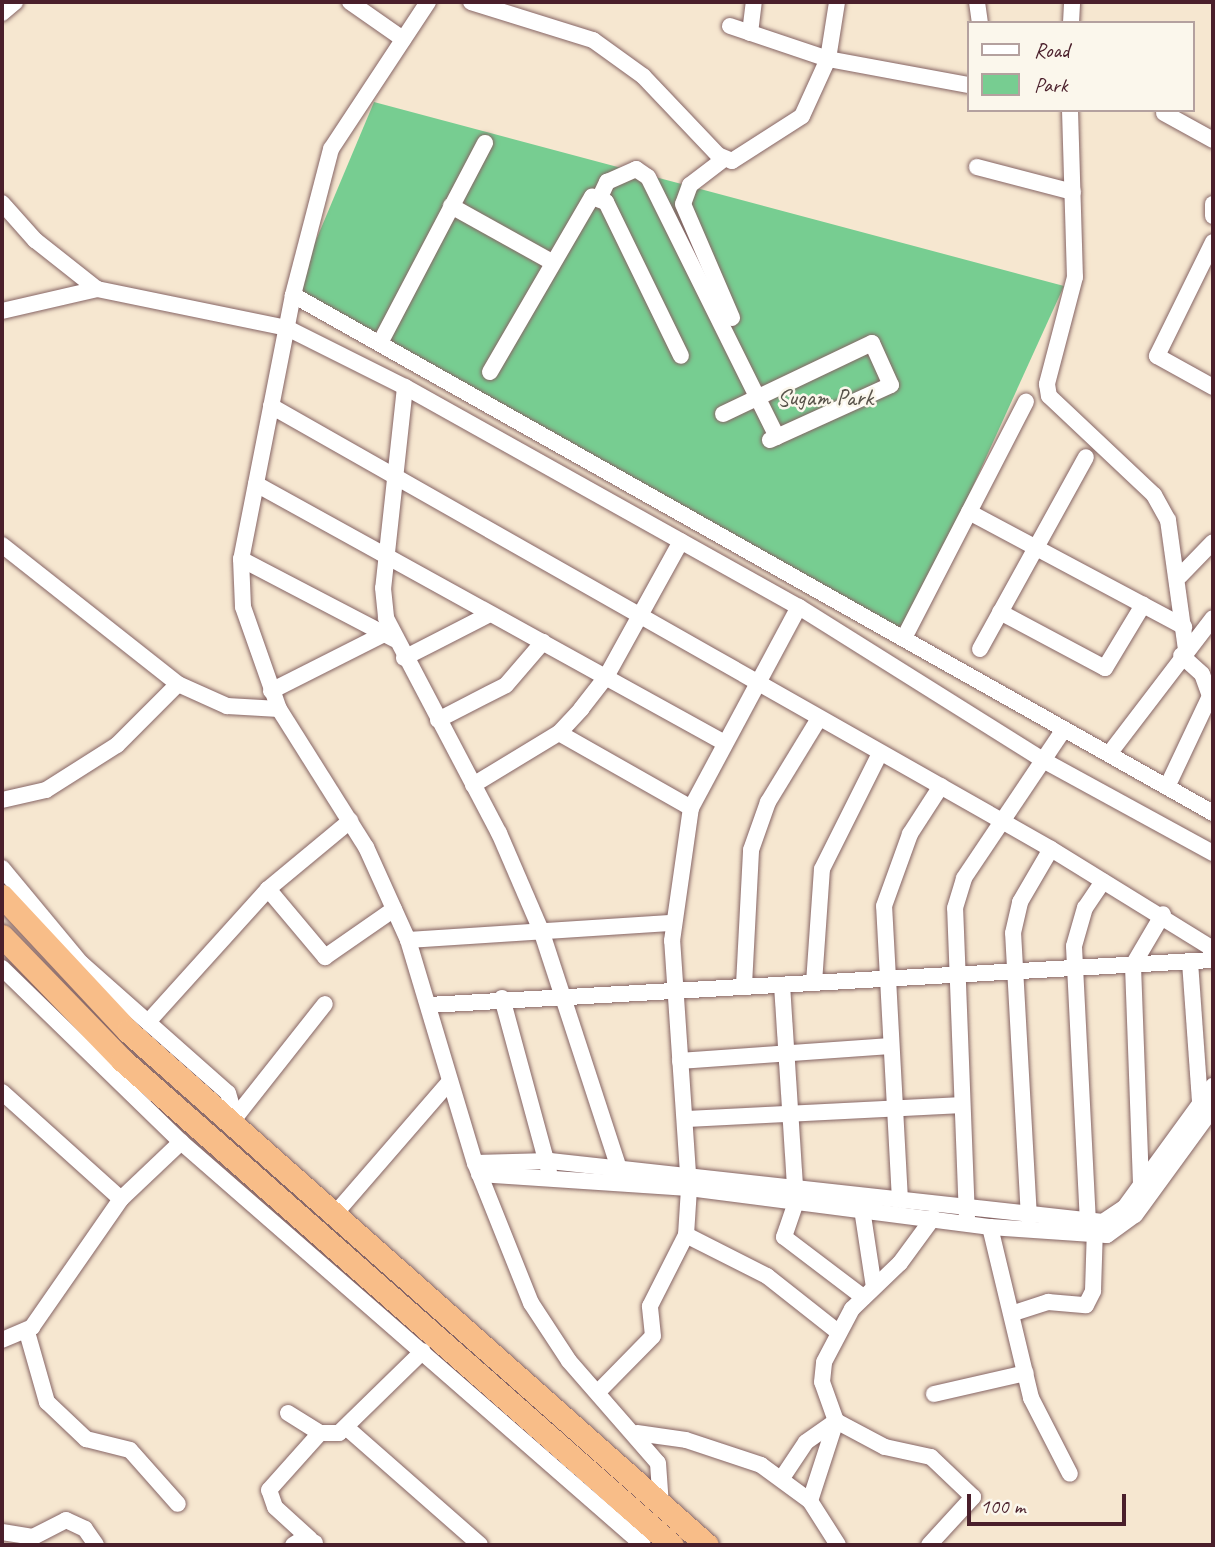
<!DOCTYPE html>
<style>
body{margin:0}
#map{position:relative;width:1215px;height:1547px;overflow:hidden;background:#f6e7d0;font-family:Caveat,sans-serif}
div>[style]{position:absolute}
.green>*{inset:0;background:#77cd91}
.roads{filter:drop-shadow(0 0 2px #866565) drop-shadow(0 0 2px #866565)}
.minor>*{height:16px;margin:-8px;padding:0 8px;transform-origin:8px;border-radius:8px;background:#fff}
.highway>*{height:23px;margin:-11.5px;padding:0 11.5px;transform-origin:11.5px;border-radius:11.5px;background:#f8bd88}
span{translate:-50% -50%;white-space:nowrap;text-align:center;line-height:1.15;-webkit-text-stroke:5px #fbf7ec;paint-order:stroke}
.park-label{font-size:24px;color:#58534a}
.frame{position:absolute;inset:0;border:4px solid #4a1f2b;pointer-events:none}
.legend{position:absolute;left:967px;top:21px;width:228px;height:91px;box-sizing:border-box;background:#fbf7ec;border:2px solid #b4a19f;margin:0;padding:9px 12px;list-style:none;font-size:21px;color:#4a1f2b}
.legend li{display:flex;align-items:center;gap:14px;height:35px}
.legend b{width:35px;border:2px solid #b4a19f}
.scale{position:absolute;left:967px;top:1494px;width:159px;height:32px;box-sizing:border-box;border:4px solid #4a1f2b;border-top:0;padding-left:9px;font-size:21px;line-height:24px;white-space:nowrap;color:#4a1f2b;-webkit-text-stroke:5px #fbf7ec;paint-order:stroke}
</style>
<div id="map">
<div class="green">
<i style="clip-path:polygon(374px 102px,1064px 286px,904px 638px,293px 295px)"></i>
</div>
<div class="roads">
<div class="minor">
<i style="left:350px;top:2px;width:65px;rotate:34.9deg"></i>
<i style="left:428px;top:2px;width:176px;rotate:123.4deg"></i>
<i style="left:331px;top:149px;width:151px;rotate:104.6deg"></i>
<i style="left:293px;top:295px;width:269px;rotate:101.1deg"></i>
<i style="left:241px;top:559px;width:48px;rotate:87.6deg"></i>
<i style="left:243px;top:607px;width:108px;rotate:70.6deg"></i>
<i style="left:279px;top:709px;width:163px;rotate:57.8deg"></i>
<i style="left:366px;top:847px;width:102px;rotate:65.7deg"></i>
<i style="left:408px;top:940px;width:233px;rotate:73.3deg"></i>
<i style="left:475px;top:1163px;width:151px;rotate:68.2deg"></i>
<i style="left:531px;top:1303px;width:69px;rotate:56.8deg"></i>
<i style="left:569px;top:1361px;width:135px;rotate:48.9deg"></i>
<i style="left:658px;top:1463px;width:39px;rotate:86deg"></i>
<i style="left:471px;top:2px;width:128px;rotate:17.3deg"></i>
<i style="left:593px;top:40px;width:62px;rotate:35.8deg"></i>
<i style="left:643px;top:76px;width:109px;rotate:46.5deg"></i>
<i style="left:718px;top:155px;width:15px;rotate:23deg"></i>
<i style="left:732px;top:161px;width:83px;rotate:-32.7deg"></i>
<i style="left:802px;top:116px;width:63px;rotate:-65.5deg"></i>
<i style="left:828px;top:59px;width:142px;rotate:10.5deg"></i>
<i style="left:977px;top:2px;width:21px;rotate:82deg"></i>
<i style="left:2px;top:13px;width:17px;rotate:-40deg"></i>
<i style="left:1071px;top:23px;width:21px;rotate:-87deg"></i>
<i style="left:730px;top:26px;width:103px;rotate:18.6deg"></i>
<i style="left:828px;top:59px;width:58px;rotate:-81deg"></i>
<i style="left:750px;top:33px;width:31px;rotate:-83deg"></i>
<i style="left:1070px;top:110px;width:167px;rotate:88.3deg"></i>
<i style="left:1075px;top:277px;width:111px;rotate:104.7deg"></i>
<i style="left:1047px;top:384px;width:12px;rotate:81deg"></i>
<i style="left:1049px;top:396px;width:144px;rotate:43.3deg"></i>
<i style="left:1154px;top:495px;width:29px;rotate:61deg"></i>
<i style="left:1168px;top:520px;width:131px;rotate:82.1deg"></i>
<i style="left:1164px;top:113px;width:56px;rotate:28.9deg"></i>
<i style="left:724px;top:159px;width:43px;rotate:142.6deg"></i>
<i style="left:690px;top:185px;width:20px;rotate:110deg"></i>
<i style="left:683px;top:204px;width:124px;rotate:66.7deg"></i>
<i style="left:977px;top:167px;width:99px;rotate:14.6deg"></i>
<i style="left:600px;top:197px;width:17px;rotate:-65deg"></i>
<i style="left:607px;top:182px;width:32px;rotate:-24deg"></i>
<i style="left:636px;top:169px;width:14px;rotate:34deg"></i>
<i style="left:648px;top:177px;width:290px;rotate:63.6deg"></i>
<i style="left:2px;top:203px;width:50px;rotate:48.3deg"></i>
<i style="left:35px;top:240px;width:79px;rotate:38.3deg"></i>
<i style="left:97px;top:289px;width:194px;rotate:11.6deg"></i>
<i style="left:287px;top:328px;width:132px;rotate:26.6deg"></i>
<i style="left:405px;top:387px;width:451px;rotate:29.2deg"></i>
<i style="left:799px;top:607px;width:288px;rotate:32.1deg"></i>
<i style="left:1043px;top:760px;width:194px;rotate:28.7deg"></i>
<i style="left:1213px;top:204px;width:12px;rotate:90deg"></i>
<i style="left:451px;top:206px;width:115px;rotate:29deg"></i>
<i style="left:1213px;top:242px;width:127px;rotate:116.2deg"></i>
<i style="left:1157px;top:356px;width:64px;rotate:29deg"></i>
<i style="left:293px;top:295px;width:1056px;rotate:29.38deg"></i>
<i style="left:2px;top:311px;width:98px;rotate:-13deg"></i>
<i style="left:380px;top:343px;width:226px;rotate:-62.3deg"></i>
<i style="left:490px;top:372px;width:203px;rotate:-59.8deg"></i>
<i style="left:592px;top:197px;width:15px;rotate:20deg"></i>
<i style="left:606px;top:202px;width:171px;rotate:64deg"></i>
<i style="left:405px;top:387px;width:202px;rotate:96.2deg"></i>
<i style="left:383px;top:588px;width:30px;rotate:84deg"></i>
<i style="left:386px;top:618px;width:243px;rotate:62.3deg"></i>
<i style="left:499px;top:833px;width:109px;rotate:66.7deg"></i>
<i style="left:542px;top:933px;width:247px;rotate:71.9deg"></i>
<i style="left:271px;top:406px;width:897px;rotate:29.59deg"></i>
<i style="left:1051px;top:849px;width:190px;rotate:31.7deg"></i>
<i style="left:723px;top:414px;width:165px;rotate:-25.5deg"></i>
<i style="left:872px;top:343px;width:46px;rotate:65.7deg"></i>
<i style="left:891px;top:385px;width:133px;rotate:155.6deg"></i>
<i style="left:256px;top:484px;width:534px;rotate:28.92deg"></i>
<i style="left:969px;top:512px;width:244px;rotate:28.1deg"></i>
<i style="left:2px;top:545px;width:224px;rotate:38.3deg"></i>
<i style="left:178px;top:684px;width:54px;rotate:24.2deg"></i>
<i style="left:227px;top:706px;width:52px;rotate:3.3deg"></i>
<i style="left:241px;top:559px;width:173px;rotate:27.6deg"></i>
<i style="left:1180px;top:576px;width:47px;rotate:-45.9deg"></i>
<i style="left:1000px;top:612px;width:119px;rotate:28.1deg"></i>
<i style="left:1105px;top:668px;width:74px;rotate:-58.9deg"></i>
<i style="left:904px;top:638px;width:266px;rotate:-62.7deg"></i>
<i style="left:980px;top:649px;width:219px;rotate:-61.1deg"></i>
<i style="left:404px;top:658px;width:94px;rotate:-27.1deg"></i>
<i style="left:271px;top:691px;width:127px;rotate:-26.8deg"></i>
<i style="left:438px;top:720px;width:76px;rotate:-27.2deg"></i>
<i style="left:506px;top:685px;width:57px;rotate:-49.3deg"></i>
<i style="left:559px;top:733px;width:152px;rotate:29.6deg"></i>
<i style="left:1109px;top:754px;width:171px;rotate:-52.6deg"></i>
<i style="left:473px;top:785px;width:100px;rotate:-31.2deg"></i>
<i style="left:559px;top:733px;width:33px;rotate:-47deg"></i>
<i style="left:581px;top:709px;width:41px;rotate:-52deg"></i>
<i style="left:606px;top:677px;width:155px;rotate:-61.1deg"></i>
<i style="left:1167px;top:787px;width:101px;rotate:-64.7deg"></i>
<i style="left:1210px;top:696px;width:23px;rotate:-110deg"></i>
<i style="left:1202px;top:674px;width:28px;rotate:-138deg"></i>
<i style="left:2px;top:800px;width:45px;rotate:-12.8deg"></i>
<i style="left:46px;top:790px;width:84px;rotate:-32.4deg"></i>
<i style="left:117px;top:745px;width:86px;rotate:-45deg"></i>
<i style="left:2px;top:868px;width:124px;rotate:50.3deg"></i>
<i style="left:81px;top:963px;width:196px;rotate:41.5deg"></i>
<i style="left:228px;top:1093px;width:37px;rotate:74deg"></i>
<i style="left:268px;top:889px;width:89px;rotate:50deg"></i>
<i style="left:325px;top:957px;width:84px;rotate:-34.8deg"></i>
<i style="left:408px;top:940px;width:266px;rotate:-3.7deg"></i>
<i style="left:1190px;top:962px;width:141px;rotate:85.9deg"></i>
<i style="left:2px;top:968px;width:250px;rotate:44.2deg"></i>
<i style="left:181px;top:1142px;width:613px;rotate:41.1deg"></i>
<i style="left:814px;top:983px;width:114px;rotate:-86deg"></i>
<i style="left:822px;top:869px;width:130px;rotate:-63.4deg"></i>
<i style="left:744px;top:985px;width:135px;rotate:-87deg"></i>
<i style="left:751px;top:850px;width:51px;rotate:-70.5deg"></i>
<i style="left:768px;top:802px;width:96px;rotate:-58.6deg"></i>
<i style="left:782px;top:985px;width:203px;rotate:86.3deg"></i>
<i style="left:502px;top:998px;width:179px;rotate:74.8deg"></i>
<i style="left:429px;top:1005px;width:785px;rotate:-3.29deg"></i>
<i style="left:148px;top:1022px;width:179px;rotate:-47.9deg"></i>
<i style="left:268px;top:889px;width:107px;rotate:-39.7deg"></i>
<i style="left:680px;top:1061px;width:210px;rotate:-4.1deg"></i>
<i style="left:2px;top:1092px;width:160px;rotate:42deg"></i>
<i style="left:238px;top:1114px;width:140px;rotate:-51.7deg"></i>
<i style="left:685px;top:1119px;width:275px;rotate:-2.9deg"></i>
<i style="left:475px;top:1163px;width:75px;rotate:-1.5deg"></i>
<i style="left:550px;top:1161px;width:556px;rotate:6.29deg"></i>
<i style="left:1103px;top:1222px;width:27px;rotate:-34deg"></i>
<i style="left:1125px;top:1207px;width:150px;rotate:-54deg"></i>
<i style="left:479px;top:1174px;width:210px;rotate:3.8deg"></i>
<i style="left:689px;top:1188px;width:304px;rotate:7.4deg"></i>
<i style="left:990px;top:1227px;width:117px;rotate:3.9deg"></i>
<i style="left:1107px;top:1235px;width:34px;rotate:-36deg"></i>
<i style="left:1135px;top:1215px;width:132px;rotate:-53.9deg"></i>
<i style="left:1141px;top:1184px;width:219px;rotate:-92.1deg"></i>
<i style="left:1133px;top:965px;width:59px;rotate:-59.5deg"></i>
<i style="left:900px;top:1200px;width:294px;rotate:-93.1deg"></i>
<i style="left:884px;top:906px;width:77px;rotate:-70.1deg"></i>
<i style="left:910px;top:834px;width:57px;rotate:-57.1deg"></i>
<i style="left:796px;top:1202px;width:37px;rotate:109deg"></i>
<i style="left:784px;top:1237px;width:99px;rotate:37.2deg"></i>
<i style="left:862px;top:1209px;width:79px;rotate:81.3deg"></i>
<i style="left:334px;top:1215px;width:177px;rotate:-49.1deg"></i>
<i style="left:967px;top:1218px;width:310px;rotate:-92.2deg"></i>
<i style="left:955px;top:908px;width:31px;rotate:-73deg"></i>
<i style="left:964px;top:878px;width:179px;rotate:-56.1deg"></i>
<i style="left:1029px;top:1218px;width:285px;rotate:-93.2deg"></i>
<i style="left:1013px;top:933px;width:32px;rotate:-77deg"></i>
<i style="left:1020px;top:902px;width:61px;rotate:-59.7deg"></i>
<i style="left:1088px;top:1223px;width:277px;rotate:-92.9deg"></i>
<i style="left:1074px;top:946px;width:40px;rotate:-74deg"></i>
<i style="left:1085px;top:908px;width:32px;rotate:-56deg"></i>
<i style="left:990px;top:1227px;width:176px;rotate:76.5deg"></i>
<i style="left:1031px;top:1398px;width:85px;rotate:62.8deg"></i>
<i style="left:686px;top:1235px;width:91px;rotate:26.8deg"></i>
<i style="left:767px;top:1276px;width:90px;rotate:38.3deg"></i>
<i style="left:1014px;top:1313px;width:36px;rotate:-18deg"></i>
<i style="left:1048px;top:1302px;width:38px;rotate:5deg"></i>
<i style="left:1086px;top:1305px;width:16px;rotate:-63deg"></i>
<i style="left:1093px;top:1291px;width:64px;rotate:-88.2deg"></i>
<i style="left:27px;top:1332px;width:73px;rotate:74.1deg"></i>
<i style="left:47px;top:1402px;width:54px;rotate:43.5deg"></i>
<i style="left:86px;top:1439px;width:45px;rotate:14deg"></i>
<i style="left:130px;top:1450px;width:72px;rotate:48.4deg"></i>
<i style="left:2px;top:1340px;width:33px;rotate:-23deg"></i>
<i style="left:32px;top:1327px;width:156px;rotate:-55.2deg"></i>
<i style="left:121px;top:1199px;width:83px;rotate:-43.5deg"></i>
<i style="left:598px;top:1392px;width:78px;rotate:-45.5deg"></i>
<i style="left:653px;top:1336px;width:30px;rotate:-96deg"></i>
<i style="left:650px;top:1306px;width:80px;rotate:-63.1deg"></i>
<i style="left:686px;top:1235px;width:47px;rotate:-86.3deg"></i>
<i style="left:689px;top:1188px;width:248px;rotate:-93.9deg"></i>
<i style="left:672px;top:941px;width:134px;rotate:-81.9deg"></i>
<i style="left:691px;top:808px;width:228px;rotate:-61.8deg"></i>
<i style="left:934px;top:1394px;width:94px;rotate:-12.9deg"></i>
<i style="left:288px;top:1413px;width:38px;rotate:32deg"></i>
<i style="left:320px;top:1433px;width:19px"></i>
<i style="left:339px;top:1433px;width:117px;rotate:-44.3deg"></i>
<i style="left:347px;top:1428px;width:177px;rotate:41.3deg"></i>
<i style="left:637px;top:1433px;width:49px;rotate:8.1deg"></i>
<i style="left:686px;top:1440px;width:79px;rotate:18.4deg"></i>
<i style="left:761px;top:1465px;width:61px;rotate:36.3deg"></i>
<i style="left:810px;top:1501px;width:52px;rotate:57.5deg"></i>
<i style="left:782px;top:1478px;width:43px;rotate:-56.3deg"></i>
<i style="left:806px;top:1442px;width:37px;rotate:-35deg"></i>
<i style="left:836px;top:1421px;width:55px;rotate:28deg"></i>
<i style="left:885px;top:1447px;width:47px;rotate:12.3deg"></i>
<i style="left:931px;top:1457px;width:58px;rotate:43.6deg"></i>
<i style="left:973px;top:1497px;width:65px;rotate:132.5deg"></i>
<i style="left:810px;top:1501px;width:84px;rotate:-72deg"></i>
<i style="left:836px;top:1421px;width:41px;rotate:-109.7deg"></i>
<i style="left:822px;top:1382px;width:20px;rotate:-84deg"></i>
<i style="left:824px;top:1362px;width:60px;rotate:-62.2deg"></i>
<i style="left:852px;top:1309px;width:66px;rotate:-43.8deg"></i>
<i style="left:900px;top:1263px;width:56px;rotate:-53.7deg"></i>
<i style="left:2px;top:1532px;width:31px;rotate:9deg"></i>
<i style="left:33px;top:1537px;width:37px;rotate:-27deg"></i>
<i style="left:66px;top:1520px;width:21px;rotate:25deg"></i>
<i style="left:85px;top:1529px;width:19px;rotate:55deg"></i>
<i style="left:310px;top:1539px;width:47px;rotate:-137.6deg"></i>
<i style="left:275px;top:1507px;width:18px;rotate:-109deg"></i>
<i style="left:269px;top:1490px;width:76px;rotate:-48.2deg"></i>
<i style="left:293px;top:1545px;width:13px;rotate:-32deg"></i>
<i style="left:304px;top:1538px;width:12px;rotate:24deg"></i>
</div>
<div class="highway">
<i style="left:2px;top:896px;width:185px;rotate:47deg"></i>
<i style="left:128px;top:1031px;width:774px;rotate:41.6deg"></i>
<i style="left:2px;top:936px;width:173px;rotate:45.9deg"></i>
<i style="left:122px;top:1060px;width:733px;rotate:41.41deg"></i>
</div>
</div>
<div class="park-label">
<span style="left:825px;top:398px">Sugam Park</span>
</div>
<div class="frame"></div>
<ul class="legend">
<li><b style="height:9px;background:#fff"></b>Road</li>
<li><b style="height:19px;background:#77cd91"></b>Park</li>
</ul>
<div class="scale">100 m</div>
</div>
